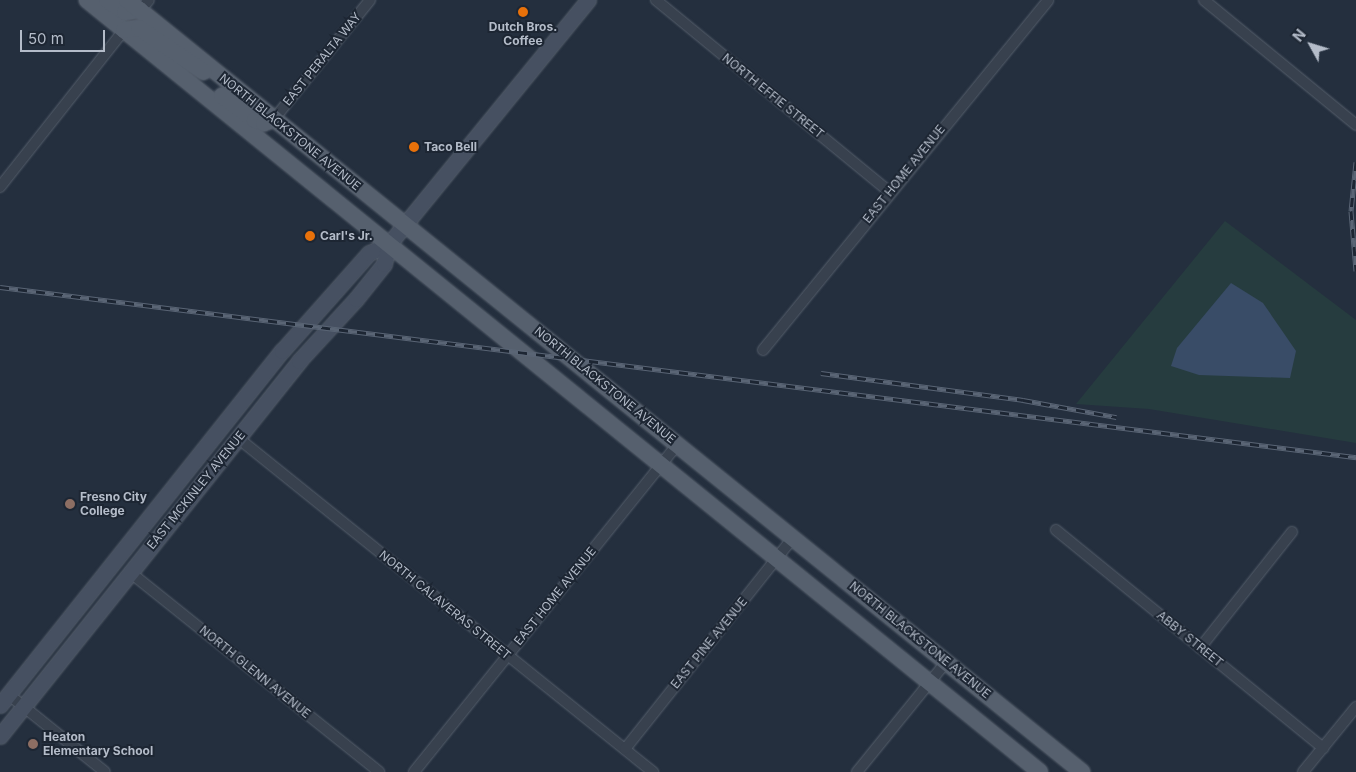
<!DOCTYPE html>
<style>
body{margin:0}
#map{position:relative;width:1356px;height:772px;overflow:hidden;background:#242f3e;font-family:Inter,sans-serif}
div>[style]{position:absolute}
.green>*{inset:0;background:#263c3f}
.water>*{inset:0;background:#394c67}
.roads{filter:drop-shadow(0 0 1px #565f6c) drop-shadow(0 0 1px #565f6c)}
.minor>*{height:10px;margin:-5px;padding:0 5px;transform-origin:5px;border-radius:5px;background:#38414e}
.secondary>*{height:15px;margin:-7.5px;padding:0 7.5px;transform-origin:7.5px;border-radius:7.5px;background:#465061}
.primary>*{height:16px;margin:-8px;padding:0 8px;transform-origin:8px;border-radius:8px;background:#56606e}
.rail>*{height:5px;margin-top:-2.5px;transform-origin:0;background:repeating-linear-gradient(90deg,#1d2633 0 9px,#5a6575 0 18px);box-sizing:border-box;border-block:1px solid #5a6575}
.dots>*{width:14px;height:14px;translate:-50% -50%;box-sizing:border-box;border:2px solid #1d2633;border-radius:50%}
span{translate:-50% -50%;white-space:nowrap;text-align:center;line-height:1.15;-webkit-text-stroke:4px #1d2633;paint-order:stroke}
.poi-label{font-size:12px;color:#b4bcc9;font-weight:700}
.left{translate:0 -50%;text-align:left}
.street-label{font-size:12px;color:#b4bcc9}
.north{position:absolute;left:1286px;top:20px;width:50px;height:50px;-webkit-text-stroke:4px #1d2633;paint-order:stroke;rotate:309deg;font-size:14px;font-weight:700;line-height:20px;text-align:center;color:#b4bcc9}
.north::after{content:'';display:block;margin:auto;width:18px;height:22px;background:#b4bcc9;clip-path:polygon(50% 0,100% 100%,50% 72%,0 100%)}
.scale{position:absolute;left:20px;top:30px;width:85px;height:22px;box-sizing:border-box;border:2px solid #b4bcc9;border-top:0;padding-left:6px;font-size:15px;line-height:18px;white-space:nowrap;color:#b4bcc9;-webkit-text-stroke:4px #1d2633;paint-order:stroke}
</style>
<div id="map">
<div class="green">
<i style="clip-path:polygon(1225px 221px,1356px 320px,1356px 443px,1149px 409px,1076px 404px)"></i>
</div>
<div class="water">
<i style="clip-path:polygon(1231px 283px,1263px 303px,1296px 351px,1290px 378px,1199px 375px,1171px 366px,1177px 348px)"></i>
</div>
<div class="roads">
<div class="minor">
<i style="left:656px;top:0;width:303px;rotate:39.4deg"></i>
<i style="left:1204px;top:0;width:197px;rotate:39.4deg"></i>
<i style="left:140px;top:10px;width:13px;rotate:-48deg"></i>
<i style="left:274px;top:119px;width:153px;rotate:-51.1deg"></i>
<i style="left:0;top:187px;width:200px;rotate:-51.7deg"></i>
<i style="left:763px;top:350px;width:451px;rotate:-50.8deg"></i>
<i style="left:238px;top:438px;width:533px;rotate:38.83deg"></i>
<i style="left:1056px;top:530px;width:345px;rotate:39.2deg"></i>
<i style="left:131px;top:573px;width:318px;rotate:38.7deg"></i>
<i style="left:1200px;top:648px;width:148px;rotate:-51.6deg"></i>
<i style="left:8px;top:694px;width:124px;rotate:38.8deg"></i>
<i style="left:625px;top:749px;width:270px;rotate:-51.5deg"></i>
<i style="left:414px;top:772px;width:421px;rotate:-51.2deg"></i>
<i style="left:857px;top:772px;width:141px;rotate:-51deg"></i>
<i style="left:1303px;top:772px;width:84px;rotate:-50.8deg"></i>
</div>
<div class="secondary">
<i style="left:0;top:705px;width:453px;rotate:-51.5deg"></i>
<i style="left:282px;top:351px;width:131px;rotate:-48.4deg"></i>
<i style="left:369px;top:253px;width:22px;rotate:-24deg"></i>
<i style="left:389px;top:244px;width:315px;rotate:-50.8deg"></i>
<i style="left:0;top:736px;width:480px;rotate:-51.4deg"></i>
<i style="left:299px;top:361px;width:84px;rotate:-47.4deg"></i>
<i style="left:356px;top:299px;width:45px;rotate:-51.3deg"></i>
<i style="left:384px;top:264px;width:21px;rotate:-76deg"></i>
</div>
<div class="primary">
<i style="left:87px;top:0;width:1226px;rotate:39.01deg"></i>
<i style="left:107px;top:0;width:22px;rotate:34deg"></i>
<i style="left:125px;top:12px;width:15px;rotate:-8deg"></i>
<i style="left:127px;top:0;width:1228px;rotate:38.95deg"></i>
<i style="left:124px;top:30px;width:15px;rotate:-8deg"></i>
<i style="left:139px;top:28px;width:78px;rotate:34.1deg"></i>
<i style="left:222px;top:96px;width:41px;rotate:36deg"></i>
<i style="left:255px;top:120px;width:9px;rotate:18deg"></i>
<i style="left:264px;top:123px;width:11px;rotate:-22deg"></i>
</div>
</div>
<div class="rail">
<i style="left:1356px;top:162px;width:49px;rotate:95.8deg"></i>
<i style="left:1351px;top:211px;width:60px;rotate:85.2deg"></i>
<i style="left:0;top:287px;width:1367px;rotate:7.15deg"></i>
<i style="left:821px;top:373px;width:204px;rotate:7.6deg"></i>
<i style="left:1023px;top:400px;width:95px;rotate:10.4deg"></i>
</div>
<div class="dots">
<i style="left:523px;top:12px;background:#e8710a"></i>
<i style="left:414px;top:147px;background:#e8710a"></i>
<i style="left:310px;top:236px;background:#e8710a"></i>
<i style="left:70px;top:504px;background:#8d6e63"></i>
<i style="left:33px;top:744px;background:#8d6e63"></i>
</div>
<div class="poi-label">
<span style="left:523px;top:34px">Dutch Bros.<br>Coffee</span>
<span class="left" style="left:424px;top:147px">Taco Bell</span>
<span class="left" style="left:320px;top:236px">Carl's Jr.</span>
<span class="left" style="left:80px;top:504px">Fresno City<br>College</span>
<span class="left" style="left:43px;top:744px">Heaton<br>Elementary School</span>
</div>
<div class="street-label">
<span style="left:322px;top:59px;rotate:-51deg">EAST PERALTA WAY</span>
<span style="left:773px;top:96px;rotate:39deg">NORTH EFFIE STREET</span>
<span style="left:290px;top:132px;rotate:39deg">NORTH BLACKSTONE AVENUE</span>
<span style="left:904px;top:174px;rotate:-51deg">EAST HOME AVENUE</span>
<span style="left:605px;top:385px;rotate:39deg">NORTH BLACKSTONE AVENUE</span>
<span style="left:196px;top:490px;rotate:-51deg">EAST MCKINLEY AVENUE</span>
<span style="left:555px;top:596px;rotate:-51deg">EAST HOME AVENUE</span>
<span style="left:445px;top:605px;rotate:39deg">NORTH CALAVERAS STREET</span>
<span style="left:1190px;top:639px;rotate:39deg">ABBY STREET</span>
<span style="left:920px;top:640px;rotate:39deg">NORTH BLACKSTONE AVENUE</span>
<span style="left:709px;top:643px;rotate:-51deg">EAST PINE AVENUE</span>
<span style="left:255px;top:672px;rotate:39deg">NORTH GLENN AVENUE</span>
</div>
<div class="north">N</div>
<div class="scale">50 m</div>
</div>
